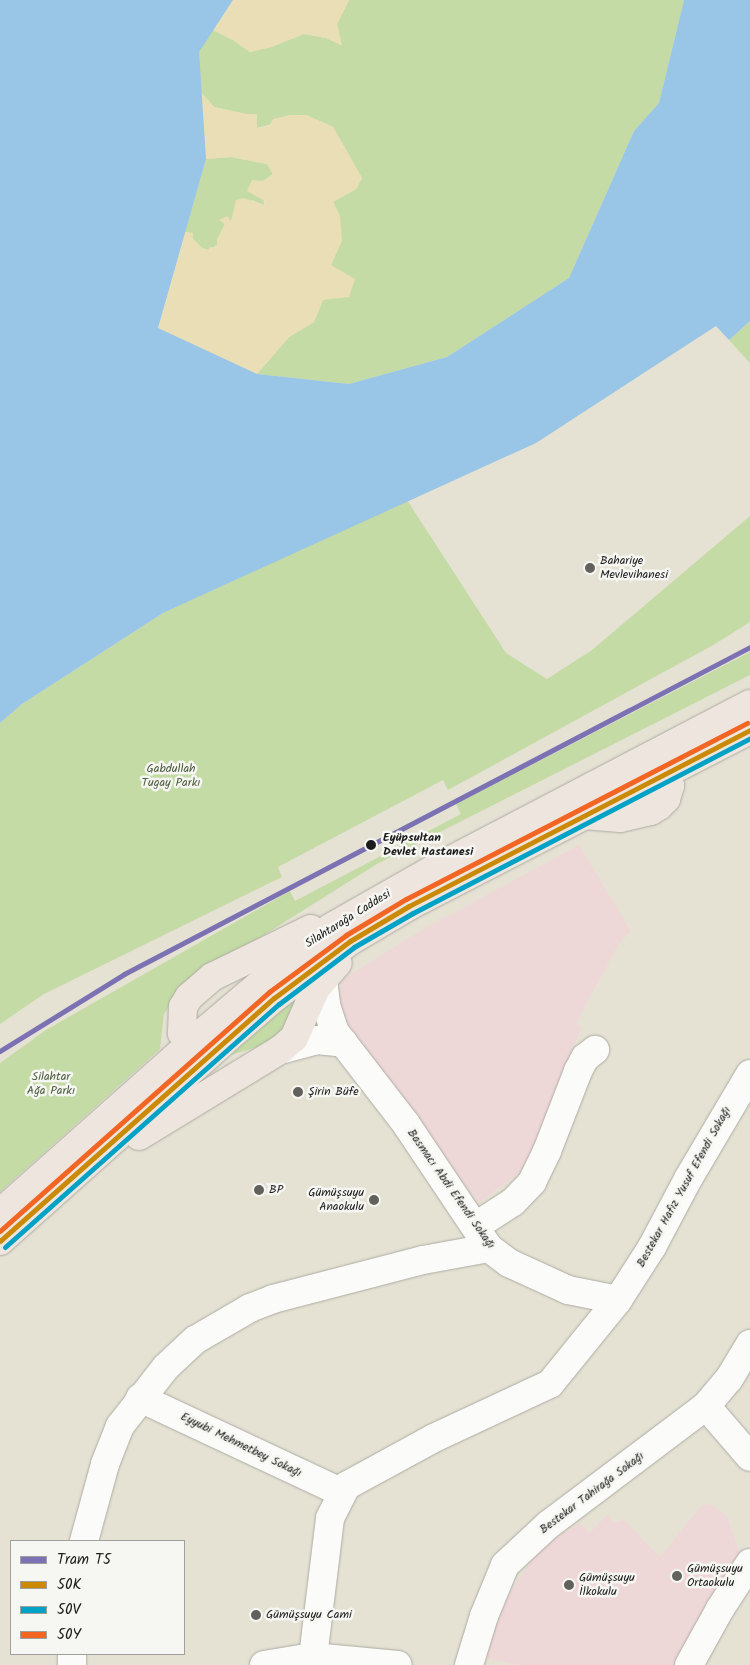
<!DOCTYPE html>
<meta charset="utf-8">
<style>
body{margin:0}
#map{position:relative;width:750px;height:1665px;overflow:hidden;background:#e5e2d4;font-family:Kalam,sans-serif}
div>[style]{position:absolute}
.built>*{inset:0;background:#eed8d7}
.green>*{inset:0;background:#c4dba6}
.sand>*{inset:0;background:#eadeb6}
.water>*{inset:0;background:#99c5e6}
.roads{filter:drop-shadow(0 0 1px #adaba2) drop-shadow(0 0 1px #adaba2)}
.minor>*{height:28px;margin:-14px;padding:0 14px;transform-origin:14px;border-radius:14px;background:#fbfbf9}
.major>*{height:28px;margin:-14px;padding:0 14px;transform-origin:14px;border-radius:14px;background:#eee5de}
.bus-1>*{height:5px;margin:-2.5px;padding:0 2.5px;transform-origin:2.5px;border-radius:2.5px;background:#cb8a06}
.bus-2>*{height:5px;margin:-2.5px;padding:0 2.5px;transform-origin:2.5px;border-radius:2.5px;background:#01a2c5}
.bus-3>*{height:5px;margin:-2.5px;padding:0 2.5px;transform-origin:2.5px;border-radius:2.5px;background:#f26522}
.tram-1>*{height:5px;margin:-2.5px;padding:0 2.5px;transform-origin:2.5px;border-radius:2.5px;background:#7c72b3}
.dots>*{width:14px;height:14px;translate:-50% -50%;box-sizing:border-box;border:2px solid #f6f6f2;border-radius:50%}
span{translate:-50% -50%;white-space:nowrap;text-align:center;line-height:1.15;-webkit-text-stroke:5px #f6f6f2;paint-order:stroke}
.poi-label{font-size:12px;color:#1c1c1c}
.left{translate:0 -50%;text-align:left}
.right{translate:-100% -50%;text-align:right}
.park-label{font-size:12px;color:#4d5d3f}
.stop-label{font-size:12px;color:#1c1c1c;font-weight:700}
.street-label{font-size:12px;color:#1c1c1c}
.legend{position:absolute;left:10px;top:1540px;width:175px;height:115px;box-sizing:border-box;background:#f6f6f2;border:1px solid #9f9f9c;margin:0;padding:6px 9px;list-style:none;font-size:15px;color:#1c1c1c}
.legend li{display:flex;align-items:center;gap:10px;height:25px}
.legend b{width:25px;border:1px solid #9f9f9c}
</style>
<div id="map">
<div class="built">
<i style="clip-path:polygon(579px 845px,631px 931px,619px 944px,576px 1023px,581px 1028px,528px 1161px,519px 1173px,479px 1203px,341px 1014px,339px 997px,342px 981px,348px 976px,420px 931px)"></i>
<i style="clip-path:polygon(710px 1504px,727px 1516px,741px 1557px,682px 1665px,519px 1665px,485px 1658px,506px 1598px,540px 1548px,580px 1523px,590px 1533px,607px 1515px,614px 1522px,624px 1520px,660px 1557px,701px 1506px)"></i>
</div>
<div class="green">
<i style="clip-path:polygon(349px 0,684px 0,659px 103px,634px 131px,569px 278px,447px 357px,349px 384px,257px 374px,289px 337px,314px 322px,323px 300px,340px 216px,333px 202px,356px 189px,362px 178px,333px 127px,306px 115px,257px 128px,256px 114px,246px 114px,214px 107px,201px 92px,198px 52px,213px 30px,233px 40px,250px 52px,271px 47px,304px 34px,326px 38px,341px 45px,337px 24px)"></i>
<i style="clip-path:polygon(231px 157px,267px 164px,273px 174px,263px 181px,264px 205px,252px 200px,230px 221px,228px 219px,223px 222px,225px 224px,217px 240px,217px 245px,208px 250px,202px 248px,193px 239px,193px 233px,185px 232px,206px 159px)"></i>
<i style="clip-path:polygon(750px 321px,750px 363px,729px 340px)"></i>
<i style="clip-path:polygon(407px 500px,506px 653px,547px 679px,592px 650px,750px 516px,750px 622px,715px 644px,448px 790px,443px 780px,278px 867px,282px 877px,44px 994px,0 1024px,0 723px,22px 704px,163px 613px)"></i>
<i style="clip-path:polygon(750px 652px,750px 675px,377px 864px,181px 987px,164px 1014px,160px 1049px,0 1192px,0 1063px,46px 1030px,290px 891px,295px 901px,461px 814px,456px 804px)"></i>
<i style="clip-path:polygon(299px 995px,291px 1023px,275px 1038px,260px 1046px,231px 1055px)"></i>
</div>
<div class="sand">
<i style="clip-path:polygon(233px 0,349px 0,337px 24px,342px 45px,326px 38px,304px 34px,271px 47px,250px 52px,233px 40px,213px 30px)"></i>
<i style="clip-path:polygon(201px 92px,214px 107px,246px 114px,257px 114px,257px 128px,269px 126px,273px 119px,290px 115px,306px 115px,333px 127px,362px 178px,356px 189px,333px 202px,340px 216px,342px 241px,331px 265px,355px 279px,349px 297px,323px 300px,314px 322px,289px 337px,257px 374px,158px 329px,185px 232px,193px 233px,193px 239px,202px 248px,208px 250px,210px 247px,214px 248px,217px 245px,217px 240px,225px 224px,219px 220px,227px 216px,231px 221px,236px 200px,244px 198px,264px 205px,265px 201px,247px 191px,252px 180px,263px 181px,273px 174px,267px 164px,256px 162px,231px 157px,206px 159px)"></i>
</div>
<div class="water">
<i style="clip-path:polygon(0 0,233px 0,199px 52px,206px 159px,158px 328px,257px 374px,349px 384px,447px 357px,569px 278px,634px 131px,659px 103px,684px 0,750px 0,750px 321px,729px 340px,716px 326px,536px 443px,163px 613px,22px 704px,0 723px)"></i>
</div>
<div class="roads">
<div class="minor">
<i style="left:323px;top:979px;width:26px;rotate:83deg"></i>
<i style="left:326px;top:1005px;width:28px;rotate:72deg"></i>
<i style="left:335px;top:1032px;width:116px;rotate:52.3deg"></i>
<i style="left:406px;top:1124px;width:149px;rotate:56.2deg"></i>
<i style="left:489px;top:1248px;width:25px;rotate:37deg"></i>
<i style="left:509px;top:1263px;width:65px;rotate:24.6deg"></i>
<i style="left:568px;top:1290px;width:51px;rotate:11.3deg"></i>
<i style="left:280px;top:1050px;width:38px;rotate:-15deg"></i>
<i style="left:317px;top:1040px;width:27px;rotate:6deg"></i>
<i style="left:476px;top:1226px;width:44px;rotate:-33deg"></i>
<i style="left:513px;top:1202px;width:28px;rotate:-46deg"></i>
<i style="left:532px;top:1182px;width:34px;rotate:-64deg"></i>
<i style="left:547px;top:1151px;width:86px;rotate:-68.8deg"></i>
<i style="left:578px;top:1071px;width:15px;rotate:-62deg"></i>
<i style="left:585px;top:1058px;width:13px;rotate:-39deg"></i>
<i style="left:140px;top:1398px;width:222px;rotate:25.1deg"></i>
<i style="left:706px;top:1406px;width:67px;rotate:49.2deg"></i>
<i style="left:84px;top:1541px;width:80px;rotate:-74.7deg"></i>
<i style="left:105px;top:1464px;width:41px;rotate:-68.5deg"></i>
<i style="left:120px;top:1426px;width:75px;rotate:-52.1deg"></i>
<i style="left:166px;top:1367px;width:40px;rotate:-43deg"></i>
<i style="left:195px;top:1340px;width:64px;rotate:-30.2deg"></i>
<i style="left:250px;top:1308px;width:25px;rotate:-21deg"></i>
<i style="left:273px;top:1299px;width:155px;rotate:-14.6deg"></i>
<i style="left:423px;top:1260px;width:67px;rotate:-10.3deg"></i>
<i style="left:313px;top:1657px;width:140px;rotate:-83deg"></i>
<i style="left:330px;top:1518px;width:36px;rotate:-63deg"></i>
<i style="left:346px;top:1486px;width:100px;rotate:-28.6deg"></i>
<i style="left:434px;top:1438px;width:128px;rotate:-25deg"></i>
<i style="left:550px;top:1384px;width:108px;rotate:-51deg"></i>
<i style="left:618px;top:1300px;width:63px;rotate:-57.3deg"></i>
<i style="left:652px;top:1247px;width:77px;rotate:-62.1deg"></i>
<i style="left:688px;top:1179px;width:122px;rotate:-59.4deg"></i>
<i style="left:72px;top:1665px;width:11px;rotate:-90deg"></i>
<i style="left:264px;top:1665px;width:50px;rotate:-9.3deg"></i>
<i style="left:313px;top:1657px;width:85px;rotate:5.4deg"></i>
<i style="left:469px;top:1665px;width:51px;rotate:-73deg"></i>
<i style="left:484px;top:1616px;width:55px;rotate:-67.6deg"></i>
<i style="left:505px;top:1565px;width:59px;rotate:-42.9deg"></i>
<i style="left:548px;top:1525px;width:198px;rotate:-37deg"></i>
<i style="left:706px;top:1406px;width:35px;rotate:-50deg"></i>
<i style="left:729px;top:1379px;width:41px;rotate:-59deg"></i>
<i style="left:689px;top:1665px;width:64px;rotate:-61deg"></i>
<i style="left:720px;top:1609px;width:55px;rotate:-56.9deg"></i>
</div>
<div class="major">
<i style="left:584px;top:815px;width:36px;rotate:5deg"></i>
<i style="left:620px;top:818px;width:32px;rotate:-13deg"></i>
<i style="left:651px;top:811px;width:9px;rotate:-32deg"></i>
<i style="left:659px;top:806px;width:10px;rotate:-45deg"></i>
<i style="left:666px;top:799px;width:14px;rotate:-73deg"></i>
<i style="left:670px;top:786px;width:14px;rotate:-107deg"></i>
<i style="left:666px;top:773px;width:16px;rotate:-133deg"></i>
<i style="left:200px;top:1058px;width:31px;rotate:-126deg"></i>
<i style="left:182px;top:1033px;width:26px;rotate:-88deg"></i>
<i style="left:183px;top:1007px;width:12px;rotate:-59deg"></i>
<i style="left:189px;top:997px;width:30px;rotate:-41deg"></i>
<i style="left:212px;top:977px;width:110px;rotate:-25.9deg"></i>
<i style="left:139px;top:1136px;width:165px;rotate:-31.4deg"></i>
<i style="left:280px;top:1050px;width:18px;rotate:-41deg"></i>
<i style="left:294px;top:1038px;width:55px;rotate:-66.3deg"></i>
<i style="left:316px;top:988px;width:33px;rotate:-49deg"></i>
<i style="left:0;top:1213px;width:277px;rotate:-41.6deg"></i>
<i style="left:207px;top:1029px;width:130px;rotate:-40.3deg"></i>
<i style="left:306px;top:945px;width:29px;rotate:-35deg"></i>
<i style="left:330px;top:928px;width:120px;rotate:-29.6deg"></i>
<i style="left:434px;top:869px;width:356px;rotate:-27.6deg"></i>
<i style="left:0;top:1241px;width:317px;rotate:-41.7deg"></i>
<i style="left:237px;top:1030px;width:49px;rotate:-40.9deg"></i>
<i style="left:274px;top:998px;width:95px;rotate:-36.9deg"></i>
<i style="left:350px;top:941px;width:69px;rotate:-30.7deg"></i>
<i style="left:409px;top:906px;width:384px;rotate:-27.3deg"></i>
</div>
</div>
<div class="bus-1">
<i style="left:0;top:1241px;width:366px;rotate:-41.6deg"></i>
<i style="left:274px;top:998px;width:95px;rotate:-36.9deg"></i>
<i style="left:350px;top:941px;width:69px;rotate:-30.7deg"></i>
<i style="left:409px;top:906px;width:384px;rotate:-27.3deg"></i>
</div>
<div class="bus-2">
<i style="left:5px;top:1247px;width:366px;rotate:-41.6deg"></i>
<i style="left:279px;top:1004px;width:94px;rotate:-37.2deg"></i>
<i style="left:354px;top:947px;width:68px;rotate:-30deg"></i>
<i style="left:413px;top:913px;width:380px;rotate:-27.4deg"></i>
</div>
<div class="bus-3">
<i style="left:0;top:1231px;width:360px;rotate:-41.6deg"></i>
<i style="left:269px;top:992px;width:96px;rotate:-36.5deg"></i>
<i style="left:346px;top:935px;width:70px;rotate:-31deg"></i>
<i style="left:406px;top:899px;width:384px;rotate:-27.3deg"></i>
</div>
<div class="tram-1">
<i style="left:0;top:1051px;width:146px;rotate:-31.8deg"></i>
<i style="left:124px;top:974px;width:706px;rotate:-27.58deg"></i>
</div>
<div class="dots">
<i style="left:590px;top:568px;background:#62615c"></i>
<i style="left:371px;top:845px;background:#1c1c1c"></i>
<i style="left:298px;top:1092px;background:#62615c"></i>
<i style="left:259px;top:1190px;background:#62615c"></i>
<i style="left:374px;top:1200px;background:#62615c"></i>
<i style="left:677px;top:1576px;background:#62615c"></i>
<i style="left:569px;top:1585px;background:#62615c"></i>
<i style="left:256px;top:1615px;background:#62615c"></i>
</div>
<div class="poi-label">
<span class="left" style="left:600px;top:568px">Bahariye<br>Mevlevihanesi</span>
<span class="left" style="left:308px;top:1092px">Şirin Büfe</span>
<span class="left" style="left:269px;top:1190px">BP</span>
<span class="right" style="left:364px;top:1200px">Gümüşsuyu<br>Anaokulu</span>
<span class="left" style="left:687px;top:1576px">Gümüşsuyu<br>Ortaokulu</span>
<span class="left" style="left:579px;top:1585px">Gümüşsuyu<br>İlkokulu</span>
<span class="left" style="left:266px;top:1615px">Gümüşsuyu Cami</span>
</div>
<div class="park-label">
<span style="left:171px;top:776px">Gabdullah<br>Tugay Parkı</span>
<span style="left:51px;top:1084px">Silahtar<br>Ağa Parkı</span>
</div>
<div class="stop-label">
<span class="left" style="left:383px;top:845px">Eyüpsultan<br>Devlet Hastanesi</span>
</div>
<div class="street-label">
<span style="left:348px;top:919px;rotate:-32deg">Silahtarağa Caddesi</span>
<span style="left:684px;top:1187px;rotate:-61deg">Bestekar Hafız Yusuf Efendi Sokağı</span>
<span style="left:451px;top:1189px;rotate:55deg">Basmacı Abdi Efendi Sokağı</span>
<span style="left:241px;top:1445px;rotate:26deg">Eyyubi Mehmetbey Sokağı</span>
<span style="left:592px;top:1493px;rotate:-37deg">Bestekar Tahirağa Sokağı</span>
</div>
<ul class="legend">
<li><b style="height:6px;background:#7c72b3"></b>Tram T5</li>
<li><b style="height:6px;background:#cb8a06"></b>50K</li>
<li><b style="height:6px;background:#01a2c5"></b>50V</li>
<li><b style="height:6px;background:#f26522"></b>50Y</li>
</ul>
</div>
